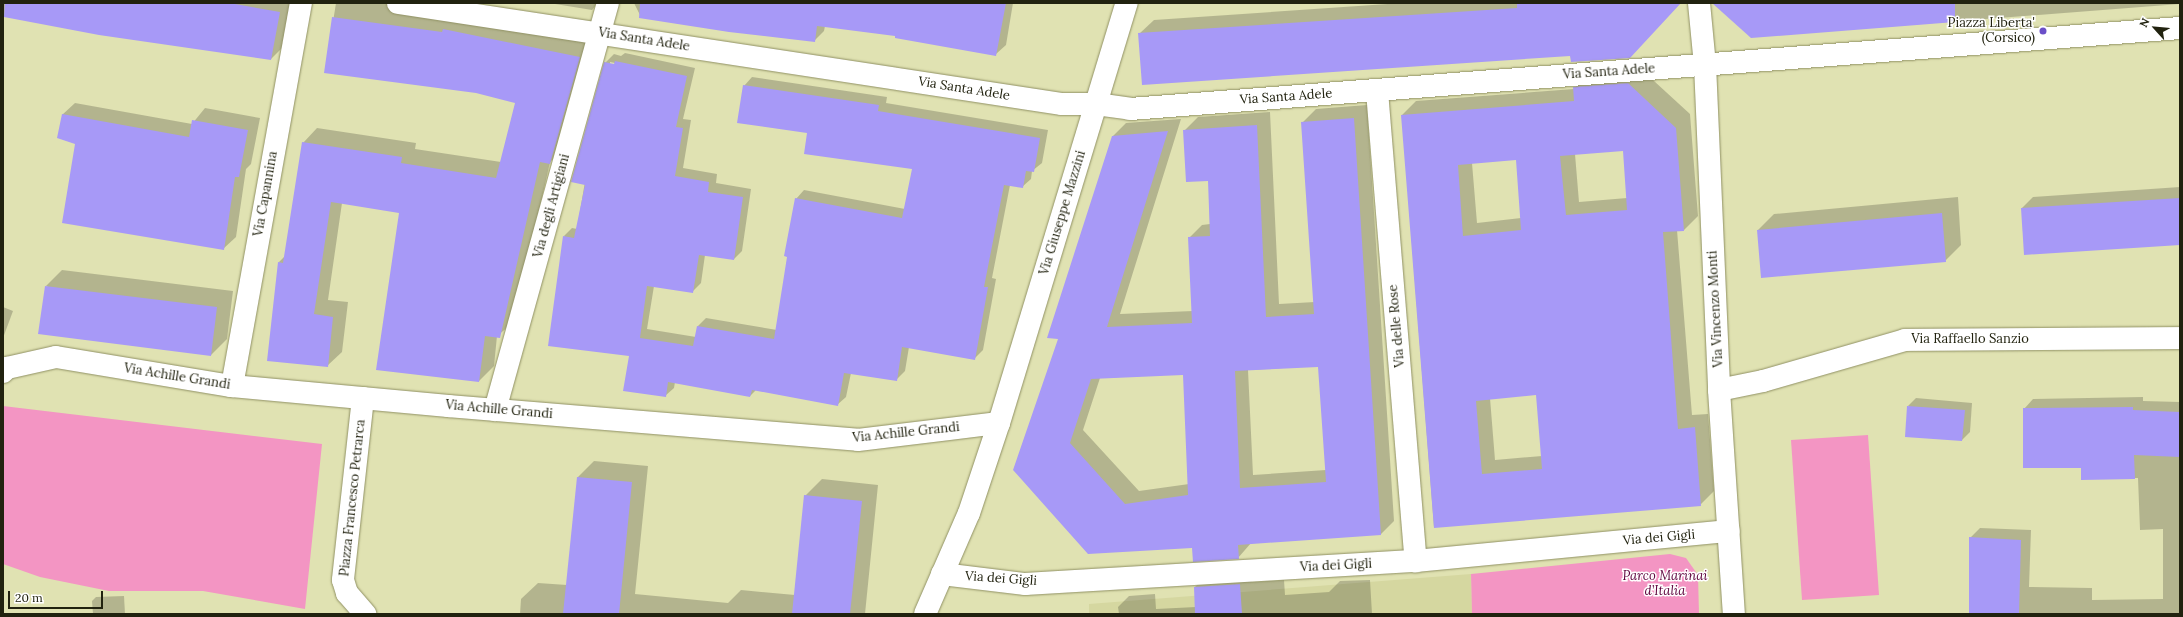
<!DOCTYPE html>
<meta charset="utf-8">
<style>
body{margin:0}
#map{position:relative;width:2183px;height:617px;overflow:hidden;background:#e0e2b2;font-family:Lora,serif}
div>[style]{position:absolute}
.built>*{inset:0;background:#d5d7a0}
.green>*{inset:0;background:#f395c3}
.shadow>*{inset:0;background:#0003}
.building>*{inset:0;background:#a799f7}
.roads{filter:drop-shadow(0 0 1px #909164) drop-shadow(0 0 1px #909164)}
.minor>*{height:22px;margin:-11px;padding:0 11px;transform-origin:11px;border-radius:11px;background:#fff}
.dots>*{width:11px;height:11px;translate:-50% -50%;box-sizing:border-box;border:2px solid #fff;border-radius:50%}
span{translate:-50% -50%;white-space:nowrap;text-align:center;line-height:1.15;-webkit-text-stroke:3px #fff;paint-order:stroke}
.poi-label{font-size:13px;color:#21220f}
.right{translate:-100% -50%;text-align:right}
.street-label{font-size:13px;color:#21220f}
.park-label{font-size:13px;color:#5d023c;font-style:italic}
.frame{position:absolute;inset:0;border:4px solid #21220f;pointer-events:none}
.north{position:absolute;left:2135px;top:8px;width:40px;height:40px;-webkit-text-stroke:3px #fff;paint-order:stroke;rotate:297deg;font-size:11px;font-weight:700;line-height:16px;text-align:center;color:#21220f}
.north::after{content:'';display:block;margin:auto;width:14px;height:18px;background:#21220f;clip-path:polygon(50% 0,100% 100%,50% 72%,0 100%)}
.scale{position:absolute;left:8px;top:591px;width:95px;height:18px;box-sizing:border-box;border:2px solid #21220f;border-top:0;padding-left:5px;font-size:12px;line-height:14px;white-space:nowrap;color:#21220f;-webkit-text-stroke:3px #fff;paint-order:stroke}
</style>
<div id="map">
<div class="built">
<i style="clip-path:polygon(1471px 574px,1472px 614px,1089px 614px,1089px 604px)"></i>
</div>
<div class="green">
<i style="clip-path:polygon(3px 406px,322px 444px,305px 609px,203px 591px,109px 591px,40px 577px,3px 564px)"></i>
<i style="clip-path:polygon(1868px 435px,1879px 595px,1802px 600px,1791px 440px)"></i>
<i style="clip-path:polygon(1670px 554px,1686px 558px,1698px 575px,1699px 614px,1472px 614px,1471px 574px)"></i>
</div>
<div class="shadow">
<i style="clip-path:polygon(3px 3px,294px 3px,287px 43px,271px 59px,3px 16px)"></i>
<i style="clip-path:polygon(336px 3px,427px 3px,594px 43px,565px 148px,550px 162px,514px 322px,497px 336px,494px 366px,479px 381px,400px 212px,342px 203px,328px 300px,348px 302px,342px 352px,327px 366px,279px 262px,285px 256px,303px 143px,317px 128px,416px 143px,415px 149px,501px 162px,516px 102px,477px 92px,325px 72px)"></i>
<i style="clip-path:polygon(549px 3px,598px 3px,592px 10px)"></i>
<i style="clip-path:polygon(634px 3px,1013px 3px,1006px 45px,996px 54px,897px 35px,825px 26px,824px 31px,814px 41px,641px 17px)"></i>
<i style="clip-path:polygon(1402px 3px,1681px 3px,1571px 55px,1139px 34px,1154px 20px)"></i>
<i style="clip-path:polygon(1718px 3px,2180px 3px,2180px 4px,1751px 37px)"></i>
<i style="clip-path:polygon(evenodd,625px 53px,695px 68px,683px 119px,691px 120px,683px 168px,717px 174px,716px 183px,751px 189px,742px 251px,734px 259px,705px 255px,701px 283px,692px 292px,654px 286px,647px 329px,696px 337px,698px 326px,706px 318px,777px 330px,796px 199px,804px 190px,905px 209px,913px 168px,808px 132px,744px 86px,752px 77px,887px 97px,886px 103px,1048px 130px,1042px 163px,1032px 171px,1031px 179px,1022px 187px,1010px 185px,992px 278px,996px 279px,983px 350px,975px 358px,909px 347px,905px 371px,896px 380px,851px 373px,846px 397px,837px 405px,756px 390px,750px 396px,675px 382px,674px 388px,665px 396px,630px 355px,564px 236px,572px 228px,577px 229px,605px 63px,614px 54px,621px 56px,625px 53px,610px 62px,620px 64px,610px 65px,610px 62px)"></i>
<i style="clip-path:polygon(evenodd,1642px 70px,1690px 114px,1698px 216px,1684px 230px,1677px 230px,1692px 415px,1708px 414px,1714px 491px,1700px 505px,1434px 527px,1402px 115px,1416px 101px,1574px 89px,1587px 74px,1642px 70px,1624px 150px,1627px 198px,1579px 202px,1575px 154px,1624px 150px,1642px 70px,1517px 159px,1521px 218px,1477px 223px,1472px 163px,1517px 159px,1642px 70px,1537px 394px,1542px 456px,1495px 460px,1490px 398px,1537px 394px)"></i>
<i style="clip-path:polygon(75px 103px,192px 124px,205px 108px,260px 118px,251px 164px,246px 169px,236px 237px,223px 249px,76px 143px,62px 115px)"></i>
<i style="clip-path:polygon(evenodd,1367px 105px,1394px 521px,1381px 534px,1251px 543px,1238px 558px,1193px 547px,1014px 469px,1059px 339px,1113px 136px,1126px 123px,1181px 119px,1120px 314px,1193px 311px,1189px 238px,1202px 225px,1210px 224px,1209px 180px,1184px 131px,1198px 117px,1270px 112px,1279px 304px,1315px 302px,1303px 122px,1316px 109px,1367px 105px,1319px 366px,1326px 470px,1253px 475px,1248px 370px,1319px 366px,1367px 105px,1184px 374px,1189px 484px,1139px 491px,1083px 430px,1100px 378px,1184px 374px)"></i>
<i style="clip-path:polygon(2180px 187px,2180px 244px,2022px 208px,2033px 197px)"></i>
<i style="clip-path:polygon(1958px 197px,1961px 245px,1945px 261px,1762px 277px,1758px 230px,1774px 214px)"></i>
<i style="clip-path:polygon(62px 270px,233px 291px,227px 339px,211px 355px,46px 286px)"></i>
<i style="clip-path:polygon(3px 307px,13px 311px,3px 338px)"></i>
<i style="clip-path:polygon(2143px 397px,2143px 401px,2180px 402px,2180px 614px,1970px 614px,1970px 538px,1980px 528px,2031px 530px,2029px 587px,2092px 588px,2092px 600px,2163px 599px,2163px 529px,2140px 530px,2138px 478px,2082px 478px,2082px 466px,2024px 409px,2033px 399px)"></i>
<i style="clip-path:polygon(1916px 398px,1972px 403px,1970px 432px,1962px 440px,1908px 406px)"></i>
<i style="clip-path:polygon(594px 461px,648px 466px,635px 594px,728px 603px,741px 590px,795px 595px,805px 496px,822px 479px,878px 485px,865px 614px,520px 614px,521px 599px,538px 583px,567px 585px,578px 477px)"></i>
<i style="clip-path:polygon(1251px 573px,1252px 582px,1284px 580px,1285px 595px,1329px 592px,1340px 581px,1370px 580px,1372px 614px,1119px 614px,1118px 607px,1129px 596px,1155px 594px,1156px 609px,1196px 607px,1195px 587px,1206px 576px)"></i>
<i style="clip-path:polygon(124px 596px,125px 614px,93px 614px,92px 601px,96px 597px)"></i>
</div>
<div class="building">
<i style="clip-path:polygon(5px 3px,229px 3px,280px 12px,271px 60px,99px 35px,4px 17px)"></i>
<i style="clip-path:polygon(640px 3px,1006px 3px,996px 56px,895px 38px,895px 36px,817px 26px,815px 42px,729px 32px,639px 18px)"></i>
<i style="clip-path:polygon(1517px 3px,1681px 3px,1630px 58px,1571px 62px,1570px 56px,1142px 85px,1138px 33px,1517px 8px)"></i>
<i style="clip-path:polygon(1712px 3px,1955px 3px,1955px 22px,1751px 38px)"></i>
<i style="clip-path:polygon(332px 17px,442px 32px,443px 29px,580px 57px,550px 164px,540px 162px,500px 338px,485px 336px,479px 382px,376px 370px,399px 213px,331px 202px,314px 314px,333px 317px,328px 367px,267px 361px,278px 262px,283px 263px,302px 142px,402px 157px,401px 163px,496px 178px,515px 103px,476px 93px,324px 73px)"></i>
<i style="clip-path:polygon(615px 61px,687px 76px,676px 127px,683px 128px,675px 176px,709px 182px,708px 192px,743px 197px,734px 260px,699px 255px,693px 293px,647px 286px,640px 338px,693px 346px,697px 326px,774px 339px,787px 257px,784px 256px,795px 198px,902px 218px,912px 169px,804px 154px,807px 133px,737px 123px,743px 85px,879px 105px,878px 111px,1040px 138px,1034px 172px,1026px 171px,1023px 188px,1004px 185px,984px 287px,988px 287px,975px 360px,902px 347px,897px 381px,844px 373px,838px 406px,752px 390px,750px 397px,668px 382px,666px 397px,623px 391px,629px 356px,548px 346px,563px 236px,574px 238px,585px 185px,571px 182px,604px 62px,614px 64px)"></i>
<i style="clip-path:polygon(evenodd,1628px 83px,1676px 128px,1684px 231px,1663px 232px,1678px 429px,1695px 427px,1701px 506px,1434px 528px,1401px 115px,1574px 101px,1573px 87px,1628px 83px,1623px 151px,1627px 210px,1566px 215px,1560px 156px,1623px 151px,1628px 83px,1516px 160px,1521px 230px,1463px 236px,1458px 165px,1516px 160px,1628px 83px,1536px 395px,1542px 469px,1482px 474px,1476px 401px,1536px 395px)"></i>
<i style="clip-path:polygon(62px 114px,189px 137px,192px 120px,248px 130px,239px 177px,235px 177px,224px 250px,62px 223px,75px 144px,57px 138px)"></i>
<i style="clip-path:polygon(evenodd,1354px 118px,1381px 535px,1238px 545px,1239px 559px,1193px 562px,1192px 548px,1088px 554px,1013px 470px,1058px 339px,1047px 338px,1112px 136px,1168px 131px,1107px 327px,1192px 323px,1188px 237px,1210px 236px,1208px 181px,1186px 182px,1183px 130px,1257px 125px,1266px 317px,1314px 314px,1301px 122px,1354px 118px,1318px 367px,1326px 482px,1240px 488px,1235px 371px,1318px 367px,1354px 118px,1183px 375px,1188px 495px,1125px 504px,1070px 443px,1091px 379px,1183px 375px)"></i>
<i style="clip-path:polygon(2180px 198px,2180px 245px,2024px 255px,2021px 208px)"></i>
<i style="clip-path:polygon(1942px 213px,1946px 262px,1761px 278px,1757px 230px)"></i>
<i style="clip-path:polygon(45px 286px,217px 307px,211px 356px,38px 334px)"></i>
<i style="clip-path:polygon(1907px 406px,1965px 410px,1962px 441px,1905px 437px)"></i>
<i style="clip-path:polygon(2133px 407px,2133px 410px,2180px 412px,2180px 457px,2134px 455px,2135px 479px,2081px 480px,2081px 468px,2023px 468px,2023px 408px)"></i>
<i style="clip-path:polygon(577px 477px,632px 482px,619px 614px,563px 614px)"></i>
<i style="clip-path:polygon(804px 495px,862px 501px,850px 614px,792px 614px)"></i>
<i style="clip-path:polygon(1969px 537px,2021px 540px,2019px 614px,1969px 614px)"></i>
<i style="clip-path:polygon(1240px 584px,1242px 614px,1195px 614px,1194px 587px)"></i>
</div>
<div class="roads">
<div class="minor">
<i style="left:398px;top:3px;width:672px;rotate:8.65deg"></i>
<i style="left:1062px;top:104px;width:34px"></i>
<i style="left:1096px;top:104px;width:34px;rotate:8deg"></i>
<i style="left:1130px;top:109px;width:1053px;rotate:-4.41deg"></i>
<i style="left:1699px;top:3px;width:62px;rotate:84.5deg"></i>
<i style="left:1705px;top:65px;width:325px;rotate:87.5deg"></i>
<i style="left:1719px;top:390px;width:225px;rotate:86.2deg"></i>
<i style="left:1377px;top:91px;width:472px;rotate:85.3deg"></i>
<i style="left:3px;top:372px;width:6px;rotate:-45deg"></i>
<i style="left:7px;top:368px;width:50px;rotate:-12.7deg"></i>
<i style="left:56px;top:357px;width:178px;rotate:9.4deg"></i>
<i style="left:232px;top:386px;width:217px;rotate:5.3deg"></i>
<i style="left:448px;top:406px;width:411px;rotate:4.7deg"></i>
<i style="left:858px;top:440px;width:142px;rotate:-6.9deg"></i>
<i style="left:232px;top:386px;width:389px;rotate:-79.8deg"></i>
<i style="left:1719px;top:390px;width:45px;rotate:-11.6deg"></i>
<i style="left:1763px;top:381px;width:148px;rotate:-16.1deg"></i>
<i style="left:1905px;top:340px;width:275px;rotate:-0.4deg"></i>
<i style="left:363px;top:398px;width:183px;rotate:96.3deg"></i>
<i style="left:343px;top:580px;width:14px;rotate:73deg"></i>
<i style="left:347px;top:593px;width:28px;rotate:49deg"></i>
<i style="left:495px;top:410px;width:422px;rotate:-74.5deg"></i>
<i style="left:942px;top:574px;width:84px;rotate:6.9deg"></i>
<i style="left:1025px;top:584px;width:392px;rotate:-3.4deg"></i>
<i style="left:1416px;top:561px;width:314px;rotate:-5.5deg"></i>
<i style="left:925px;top:614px;width:110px;rotate:-66.5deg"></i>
<i style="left:969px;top:513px;width:95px;rotate:-71.6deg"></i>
<i style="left:999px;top:423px;width:439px;rotate:-73.1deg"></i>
</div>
</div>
<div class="dots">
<i style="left:2043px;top:31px;background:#6b4fc8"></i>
</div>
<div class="poi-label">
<span class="right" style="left:2035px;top:31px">Piazza Liberta'<br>(Corsico)</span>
</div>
<div class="street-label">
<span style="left:644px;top:40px;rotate:9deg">Via Santa Adele</span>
<span style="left:1609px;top:72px;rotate:-4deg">Via Santa Adele</span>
<span style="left:964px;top:89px;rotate:9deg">Via Santa Adele</span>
<span style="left:1286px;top:97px;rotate:-4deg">Via Santa Adele</span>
<span style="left:266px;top:194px;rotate:-80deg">Via Capannina</span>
<span style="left:552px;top:206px;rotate:-75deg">Via degli Artigiani</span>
<span style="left:1063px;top:213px;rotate:-73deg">Via Giuseppe Mazzini</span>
<span style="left:1716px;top:309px;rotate:-93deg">Via Vincenzo Monti</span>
<span style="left:1397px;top:326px;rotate:-95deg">Via delle Rose</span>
<span style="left:1970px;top:339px">Via Raffaello Sanzio</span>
<span style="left:177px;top:377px;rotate:9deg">Via Achille Grandi</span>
<span style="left:499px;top:410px;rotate:5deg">Via Achille Grandi</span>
<span style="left:906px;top:433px;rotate:-6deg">Via Achille Grandi</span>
<span style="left:353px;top:498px;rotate:-84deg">Piazza Francesco Petrarca</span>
<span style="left:1659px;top:538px;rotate:-5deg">Via dei Gigli</span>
<span style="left:1336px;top:566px;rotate:-3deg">Via dei Gigli</span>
<span style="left:1001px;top:579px;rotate:4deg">Via dei Gigli</span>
</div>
<div class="park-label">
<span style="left:1665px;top:584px">Parco Marinai<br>d’Italia</span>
</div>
<div class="frame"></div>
<div class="north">N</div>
<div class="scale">20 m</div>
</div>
